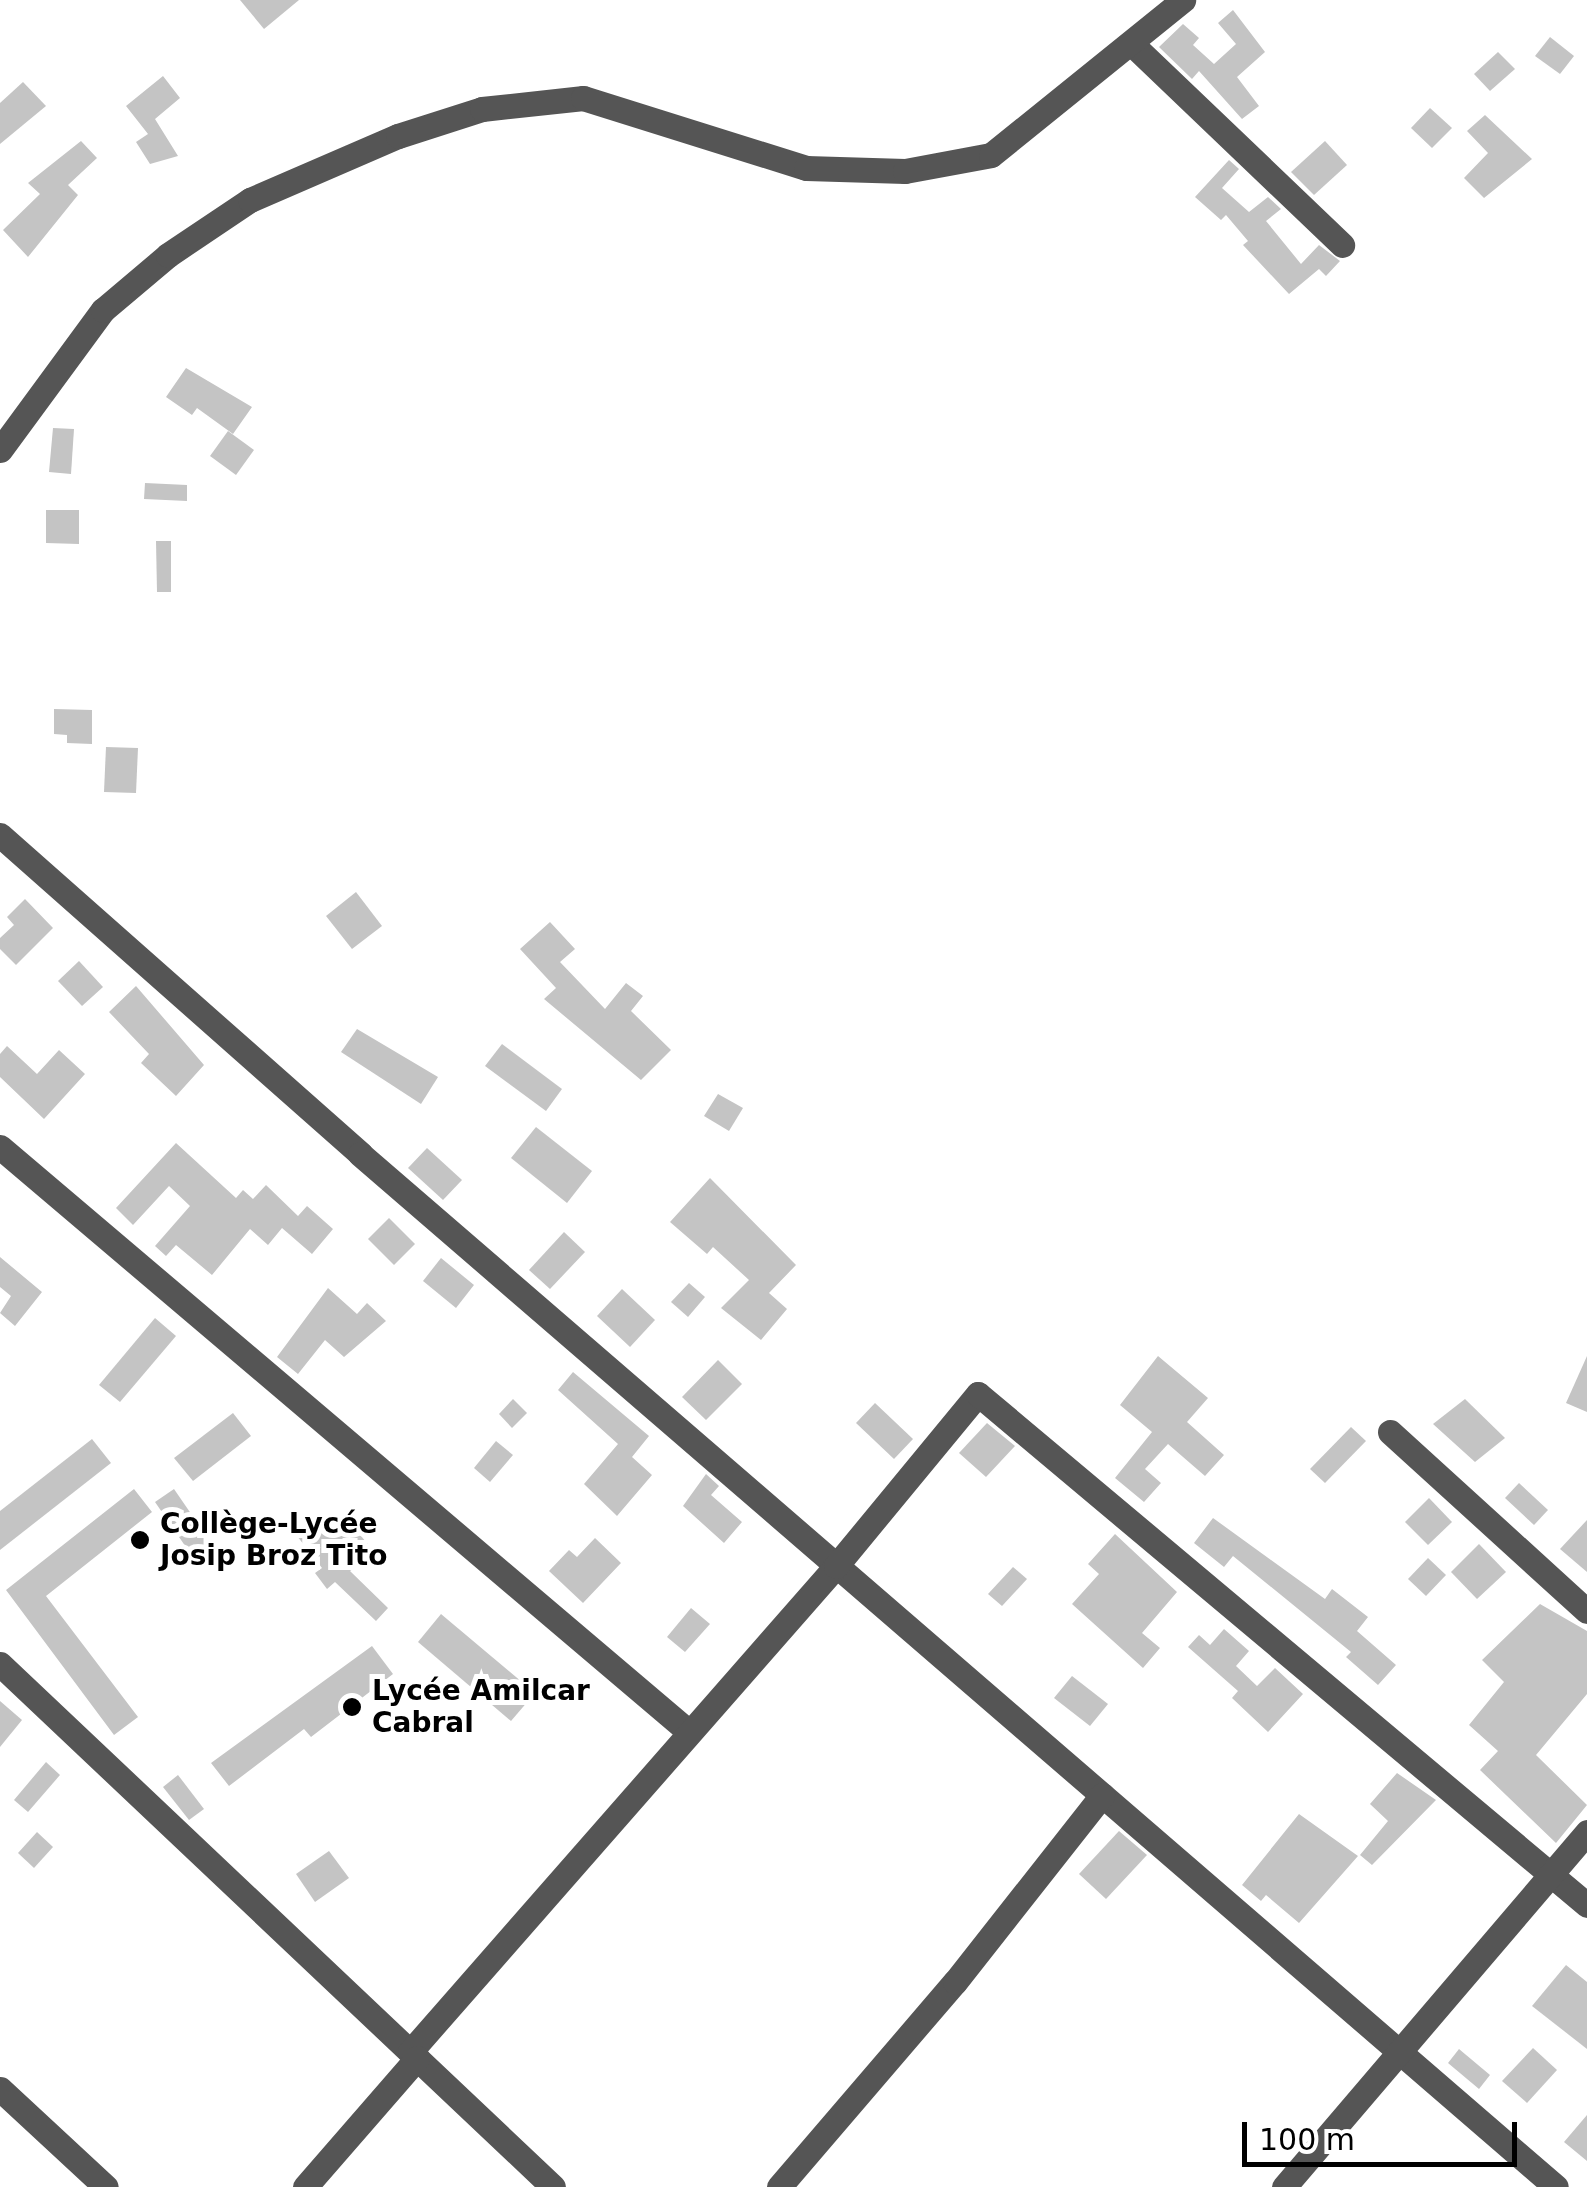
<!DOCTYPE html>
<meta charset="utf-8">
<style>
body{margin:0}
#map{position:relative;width:1587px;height:2187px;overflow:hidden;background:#fff;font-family:"DejaVu Sans",sans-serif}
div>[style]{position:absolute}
.building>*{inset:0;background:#c4c4c4}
.minor>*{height:25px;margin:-12.5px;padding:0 12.5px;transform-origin:12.5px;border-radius:12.5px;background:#555}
.dots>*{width:28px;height:28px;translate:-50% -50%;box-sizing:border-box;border:5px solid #fff;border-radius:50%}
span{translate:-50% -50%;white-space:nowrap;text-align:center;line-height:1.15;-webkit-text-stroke:10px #fff;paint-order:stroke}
.poi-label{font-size:28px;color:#000;font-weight:700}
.left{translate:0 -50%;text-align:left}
.scale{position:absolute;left:1242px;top:2122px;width:275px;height:45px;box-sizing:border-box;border:5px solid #000;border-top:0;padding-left:12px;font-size:30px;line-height:35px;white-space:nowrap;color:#000;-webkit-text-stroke:8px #fff;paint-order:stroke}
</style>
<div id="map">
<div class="building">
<i style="clip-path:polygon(240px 0,299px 0,264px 29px)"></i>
<i style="clip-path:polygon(1233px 10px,1265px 52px,1237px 77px,1259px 106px,1242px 119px,1199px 71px,1192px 79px,1159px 47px,1183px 24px,1199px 38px,1193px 45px,1214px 64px,1236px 44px,1218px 23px)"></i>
<i style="clip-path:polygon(1550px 37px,1574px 56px,1560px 74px,1535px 56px)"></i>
<i style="clip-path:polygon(1498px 52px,1515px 69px,1490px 91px,1474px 74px)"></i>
<i style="clip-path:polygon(163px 76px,180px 98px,155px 119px,178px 156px,150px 164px,136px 142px,148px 134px,126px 106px)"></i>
<i style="clip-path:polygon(23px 82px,46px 106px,0 144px,0 103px)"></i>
<i style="clip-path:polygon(1430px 108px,1452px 128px,1432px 148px,1411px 128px)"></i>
<i style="clip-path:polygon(1485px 115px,1532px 159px,1484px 198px,1464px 178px,1488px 153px,1467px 131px)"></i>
<i style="clip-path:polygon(81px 141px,97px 158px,68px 185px,78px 195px,28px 257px,3px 230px,40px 194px,28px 183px)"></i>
<i style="clip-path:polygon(1325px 141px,1347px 165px,1314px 195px,1291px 172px)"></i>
<i style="clip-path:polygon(1229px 160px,1239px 169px,1222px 188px,1249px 212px,1268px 197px,1281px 209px,1266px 221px,1301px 264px,1319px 245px,1340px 261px,1326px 276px,1319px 269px,1289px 294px,1243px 245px,1248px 241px,1226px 215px,1221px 220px,1195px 197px)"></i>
<i style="clip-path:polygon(186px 368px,252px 407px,233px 434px,197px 408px,192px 415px,166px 397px)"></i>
<i style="clip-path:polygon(53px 428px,74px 429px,71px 474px,49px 472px)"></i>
<i style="clip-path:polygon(228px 431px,254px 450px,236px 475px,210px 456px)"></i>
<i style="clip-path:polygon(145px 483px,187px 485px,187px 501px,144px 499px)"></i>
<i style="clip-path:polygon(46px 510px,79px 510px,79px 544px,46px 543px)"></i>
<i style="clip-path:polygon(156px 541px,171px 541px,171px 592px,157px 592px)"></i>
<i style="clip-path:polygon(54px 709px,92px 710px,92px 744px,67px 743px,67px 735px,54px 734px)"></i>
<i style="clip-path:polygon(106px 747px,138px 748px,136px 793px,104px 792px)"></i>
<i style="clip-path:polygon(356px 892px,382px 926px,352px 949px,326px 916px)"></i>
<i style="clip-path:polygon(25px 899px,53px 928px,16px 965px,0 949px,0 938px,14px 925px,7px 917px)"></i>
<i style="clip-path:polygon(550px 922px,575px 949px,560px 962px,605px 1009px,626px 983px,643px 996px,631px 1011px,671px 1050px,641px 1080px,544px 999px,556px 988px,520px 949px)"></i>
<i style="clip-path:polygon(79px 961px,103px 987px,82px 1006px,58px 981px)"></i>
<i style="clip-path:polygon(136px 986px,204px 1065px,176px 1096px,141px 1063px,149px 1054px,109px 1012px)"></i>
<i style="clip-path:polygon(357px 1029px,438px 1077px,421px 1104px,341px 1052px)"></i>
<i style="clip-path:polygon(502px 1044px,562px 1089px,546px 1111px,485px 1066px)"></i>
<i style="clip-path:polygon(7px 1046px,37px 1074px,59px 1050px,85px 1074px,44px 1119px,0 1077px,0 1054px)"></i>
<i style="clip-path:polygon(718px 1094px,743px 1108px,729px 1131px,704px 1116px)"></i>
<i style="clip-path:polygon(536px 1127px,592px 1171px,567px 1203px,511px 1158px)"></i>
<i style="clip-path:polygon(176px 1143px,236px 1198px,243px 1190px,253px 1199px,266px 1185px,298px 1216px,307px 1206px,333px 1229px,312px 1254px,282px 1228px,268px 1245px,250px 1229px,212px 1275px,176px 1245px,166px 1256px,155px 1246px,190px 1206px,169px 1186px,133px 1225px,116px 1208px)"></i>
<i style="clip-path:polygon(427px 1148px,462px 1180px,443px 1200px,408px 1168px)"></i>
<i style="clip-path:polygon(710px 1178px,796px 1265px,769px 1293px,787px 1309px,761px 1340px,721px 1308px,749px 1280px,713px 1247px,707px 1254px,670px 1222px)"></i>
<i style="clip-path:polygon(389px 1218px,415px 1244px,394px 1265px,368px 1239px)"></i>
<i style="clip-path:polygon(564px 1232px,585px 1252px,550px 1289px,529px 1270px)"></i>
<i style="clip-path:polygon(0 1257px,42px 1292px,15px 1326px,0 1313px,11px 1296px,0 1287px)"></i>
<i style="clip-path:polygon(441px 1258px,474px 1285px,456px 1308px,423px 1281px)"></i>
<i style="clip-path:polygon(689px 1283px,705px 1297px,688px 1317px,671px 1302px)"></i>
<i style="clip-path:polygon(328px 1288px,357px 1314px,367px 1303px,386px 1321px,344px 1357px,325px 1340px,298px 1374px,277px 1357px)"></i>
<i style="clip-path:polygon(622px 1289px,655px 1320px,630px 1347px,597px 1316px)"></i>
<i style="clip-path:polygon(155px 1318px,176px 1336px,120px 1402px,99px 1385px)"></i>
<i style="clip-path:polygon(1158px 1356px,1208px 1398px,1187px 1422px,1224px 1455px,1205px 1476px,1168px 1444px,1145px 1469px,1161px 1483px,1144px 1502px,1115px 1478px,1152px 1432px,1120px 1405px)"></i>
<i style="clip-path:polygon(1587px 1356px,1587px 1412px,1566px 1403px)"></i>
<i style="clip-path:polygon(718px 1360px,742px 1384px,706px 1420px,682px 1397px)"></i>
<i style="clip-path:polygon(573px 1372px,649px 1436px,632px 1457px,652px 1475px,617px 1516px,584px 1484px,618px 1444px,558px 1390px)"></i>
<i style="clip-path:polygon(513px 1399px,527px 1413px,512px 1428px,499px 1414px)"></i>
<i style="clip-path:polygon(1465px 1399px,1505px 1438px,1475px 1462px,1433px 1424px)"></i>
<i style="clip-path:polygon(875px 1403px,913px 1439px,894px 1459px,856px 1423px)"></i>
<i style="clip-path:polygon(233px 1413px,251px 1436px,193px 1481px,174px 1458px)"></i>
<i style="clip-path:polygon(987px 1423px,1015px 1446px,986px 1477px,959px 1453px)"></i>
<i style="clip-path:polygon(1351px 1427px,1366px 1441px,1325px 1483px,1310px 1469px)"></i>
<i style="clip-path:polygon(92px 1439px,111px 1463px,0 1550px,0 1511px)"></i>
<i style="clip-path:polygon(496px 1441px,513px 1455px,490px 1482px,474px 1468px)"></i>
<i style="clip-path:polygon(706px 1474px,719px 1486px,711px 1495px,742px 1522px,724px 1543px,683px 1506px)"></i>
<i style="clip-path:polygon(1519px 1483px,1548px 1510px,1534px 1525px,1505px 1498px)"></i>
<i style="clip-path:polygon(134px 1489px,152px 1512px,46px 1596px,138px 1717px,114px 1735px,6px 1590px)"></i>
<i style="clip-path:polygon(174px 1489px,220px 1556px,201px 1569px,155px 1502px)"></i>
<i style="clip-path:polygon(1429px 1498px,1452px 1522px,1428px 1545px,1405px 1522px)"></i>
<i style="clip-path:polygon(328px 1512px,339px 1527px,348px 1520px,375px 1553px,350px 1571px,388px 1608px,376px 1621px,335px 1582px,327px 1589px,315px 1573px,322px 1568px,297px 1536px)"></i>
<i style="clip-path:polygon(1213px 1518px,1325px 1599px,1332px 1589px,1368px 1617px,1357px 1631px,1396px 1665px,1378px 1685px,1346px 1657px,1351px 1652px,1233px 1556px,1224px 1567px,1194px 1543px)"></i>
<i style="clip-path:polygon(1587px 1520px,1587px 1572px,1560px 1549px)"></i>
<i style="clip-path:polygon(1115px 1534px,1177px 1592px,1142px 1633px,1160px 1648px,1143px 1668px,1072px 1604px,1099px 1574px,1088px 1564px)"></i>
<i style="clip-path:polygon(595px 1538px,621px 1563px,583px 1603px,549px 1571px,569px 1550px,577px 1557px)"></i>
<i style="clip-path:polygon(1479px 1544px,1506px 1572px,1477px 1599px,1451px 1572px)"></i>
<i style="clip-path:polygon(1428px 1558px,1446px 1575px,1426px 1596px,1408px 1579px)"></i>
<i style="clip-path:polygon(1013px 1567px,1027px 1579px,1002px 1606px,988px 1594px)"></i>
<i style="clip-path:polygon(1540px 1604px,1587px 1631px,1587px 1694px,1536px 1755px,1587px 1805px,1556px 1843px,1480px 1770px,1498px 1751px,1469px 1725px,1504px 1682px,1482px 1660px)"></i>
<i style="clip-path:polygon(691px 1608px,710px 1624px,685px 1652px,667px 1637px)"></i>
<i style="clip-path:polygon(441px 1614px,535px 1693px,511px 1721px,418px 1642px)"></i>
<i style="clip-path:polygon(1224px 1629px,1249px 1651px,1236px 1666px,1257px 1686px,1275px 1668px,1303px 1694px,1268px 1732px,1232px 1698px,1238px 1691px,1188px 1647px,1199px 1635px,1210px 1645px)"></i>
<i style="clip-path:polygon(372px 1646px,393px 1674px,311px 1737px,304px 1729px,229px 1786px,211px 1763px)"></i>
<i style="clip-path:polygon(1072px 1676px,1108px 1704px,1090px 1726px,1054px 1698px)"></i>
<i style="clip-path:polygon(0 1701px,22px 1720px,0 1747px)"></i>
<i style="clip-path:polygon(46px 1762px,60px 1775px,28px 1812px,14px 1800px)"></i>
<i style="clip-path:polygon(1397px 1773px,1436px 1800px,1372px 1865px,1360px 1855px,1388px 1821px,1370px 1804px)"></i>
<i style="clip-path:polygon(178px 1775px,204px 1809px,189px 1820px,163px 1787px)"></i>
<i style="clip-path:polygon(1299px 1814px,1358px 1856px,1299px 1923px,1266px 1895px,1261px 1901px,1242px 1885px)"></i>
<i style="clip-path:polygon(1119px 1831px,1147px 1855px,1106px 1899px,1079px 1874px)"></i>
<i style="clip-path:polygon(37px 1832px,53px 1847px,34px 1868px,18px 1853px)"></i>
<i style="clip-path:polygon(329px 1851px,349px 1878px,315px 1902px,296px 1874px)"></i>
<i style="clip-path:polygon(1566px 1965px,1587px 1982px,1587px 2049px,1532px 2006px)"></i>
<i style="clip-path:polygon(1533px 2048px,1557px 2070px,1527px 2103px,1502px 2081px)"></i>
<i style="clip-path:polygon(1459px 2049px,1490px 2075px,1479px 2089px,1448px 2063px)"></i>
<i style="clip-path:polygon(1587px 2115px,1587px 2161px,1564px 2142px)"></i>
</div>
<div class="minor">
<i style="left:1134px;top:46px;width:288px;rotate:43.7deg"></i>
<i style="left:0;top:450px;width:174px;rotate:-53.7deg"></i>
<i style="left:103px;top:310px;width:85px;rotate:-40.2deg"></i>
<i style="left:168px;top:255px;width:99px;rotate:-33.9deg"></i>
<i style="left:250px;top:200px;width:161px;rotate:-23.4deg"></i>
<i style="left:398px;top:136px;width:88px;rotate:-17.8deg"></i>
<i style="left:482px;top:109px;width:102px;rotate:-6.2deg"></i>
<i style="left:583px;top:98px;width:234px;rotate:17.4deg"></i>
<i style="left:806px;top:168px;width:99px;rotate:1.7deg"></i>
<i style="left:905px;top:171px;width:87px;rotate:-10.5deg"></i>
<i style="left:991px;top:155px;width:247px;rotate:-38.9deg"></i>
<i style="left:0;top:835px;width:481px;rotate:41.5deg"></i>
<i style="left:360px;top:1154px;width:1580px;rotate:40.82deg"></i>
<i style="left:0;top:1147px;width:902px;rotate:40.33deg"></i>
<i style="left:1390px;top:1432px;width:266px;rotate:42.3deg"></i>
<i style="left:0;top:1664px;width:761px;rotate:43.4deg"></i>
<i style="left:410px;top:2052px;width:646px;rotate:-48.76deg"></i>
<i style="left:836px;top:1566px;width:223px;rotate:-50.5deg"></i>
<i style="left:978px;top:1394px;width:795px;rotate:40deg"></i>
<i style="left:0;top:2089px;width:144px;rotate:42.8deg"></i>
<i style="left:305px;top:2187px;width:171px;rotate:-49deg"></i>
<i style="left:779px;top:2187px;width:270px;rotate:-49.4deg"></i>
<i style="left:955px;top:1982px;width:238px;rotate:-51.8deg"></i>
<i style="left:1284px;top:2187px;width:467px;rotate:-49.5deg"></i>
</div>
<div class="dots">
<i style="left:140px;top:1540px;background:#000"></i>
<i style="left:352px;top:1707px;background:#000"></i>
</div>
<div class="poi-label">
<span class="left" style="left:160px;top:1540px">Collège-Lycée<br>Josip Broz Tito</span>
<span class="left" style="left:372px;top:1707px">Lycée Amilcar<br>Cabral</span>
</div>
<div class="scale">100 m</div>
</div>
